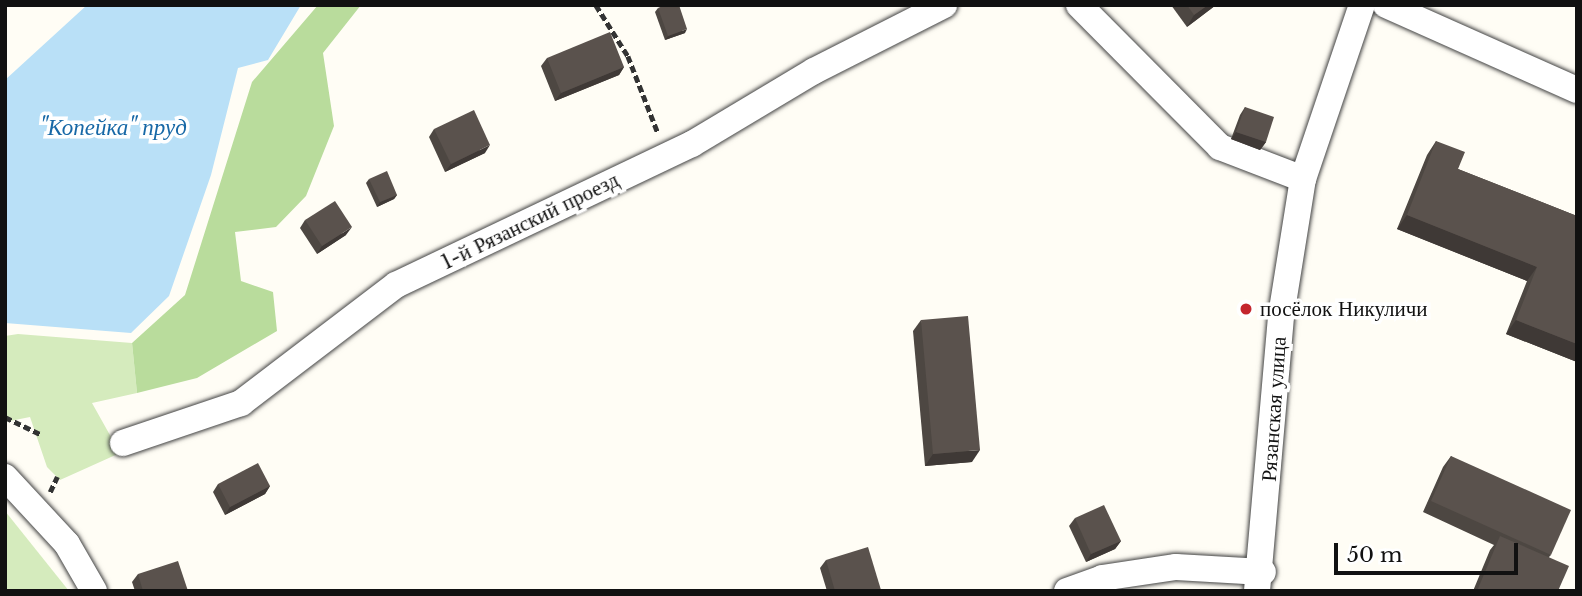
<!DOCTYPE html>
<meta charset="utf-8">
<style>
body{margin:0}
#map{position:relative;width:1582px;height:596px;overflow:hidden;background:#fffdf5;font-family:"Libre Baskerville",serif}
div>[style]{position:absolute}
.green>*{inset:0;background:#d5ebbd}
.forest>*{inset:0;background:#b9dc9c}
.water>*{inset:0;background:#b9e0f7}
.path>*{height:4.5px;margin-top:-2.25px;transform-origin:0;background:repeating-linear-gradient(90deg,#333 0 7px,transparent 0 10.5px)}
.roads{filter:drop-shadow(0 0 2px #444) drop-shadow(0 0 2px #444)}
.minor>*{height:26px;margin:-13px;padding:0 13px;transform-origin:13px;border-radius:13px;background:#fff}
.wall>*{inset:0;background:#4d4742}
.shaded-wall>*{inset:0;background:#3f3936}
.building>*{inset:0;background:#5a524d}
.dots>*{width:19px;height:19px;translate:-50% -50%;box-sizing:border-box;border:4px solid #fff;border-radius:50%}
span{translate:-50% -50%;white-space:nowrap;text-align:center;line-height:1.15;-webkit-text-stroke:7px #fff;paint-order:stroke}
.street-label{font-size:21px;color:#111}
.poi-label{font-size:21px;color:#111}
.left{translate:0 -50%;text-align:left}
.water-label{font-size:23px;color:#1768a6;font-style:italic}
.frame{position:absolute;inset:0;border:7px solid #111;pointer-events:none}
.scale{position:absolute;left:1334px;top:543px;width:184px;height:32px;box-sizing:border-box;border:4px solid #111;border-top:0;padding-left:9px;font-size:21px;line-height:24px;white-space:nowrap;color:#111;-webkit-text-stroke:5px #fff;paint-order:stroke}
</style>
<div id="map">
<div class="green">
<i style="clip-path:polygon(18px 334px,132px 343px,137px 393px,92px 403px,120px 453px,60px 480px,47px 467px,30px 417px,5px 422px,5px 336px)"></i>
<i style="clip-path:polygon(5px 511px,69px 591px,5px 591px)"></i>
</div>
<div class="forest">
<i style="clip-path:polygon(318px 5px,361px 5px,323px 53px,334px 126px,306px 196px,276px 227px,235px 232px,241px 281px,273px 292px,277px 331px,197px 378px,137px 393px,132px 343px,185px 295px,252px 82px)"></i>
</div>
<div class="water">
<i style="clip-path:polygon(87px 5px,301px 5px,268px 60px,238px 68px,211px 175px,169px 296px,131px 333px,5px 323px,5px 80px)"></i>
</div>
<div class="path">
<i style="left:596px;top:5px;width:60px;rotate:57.9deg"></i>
<i style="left:628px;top:56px;width:83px;rotate:68.7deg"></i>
<i style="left:5px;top:417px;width:39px;rotate:26deg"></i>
<i style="left:50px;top:492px;width:17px;rotate:-65deg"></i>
</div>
<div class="roads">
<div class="minor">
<i style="left:1079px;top:5px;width:200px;rotate:45.2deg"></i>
<i style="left:1220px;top:147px;width:89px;rotate:21.1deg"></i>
<i style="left:1386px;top:5px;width:209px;rotate:24deg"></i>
<i style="left:123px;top:443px;width:125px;rotate:-18.7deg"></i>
<i style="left:241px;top:403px;width:195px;rotate:-37.3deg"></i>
<i style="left:396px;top:285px;width:328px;rotate:-25.5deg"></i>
<i style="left:692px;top:144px;width:142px;rotate:-30.9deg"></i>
<i style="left:814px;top:71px;width:146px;rotate:-26.9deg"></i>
<i style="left:5px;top:477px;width:91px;rotate:47.2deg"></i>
<i style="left:67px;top:544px;width:54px;rotate:60.1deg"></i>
<i style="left:1067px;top:591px;width:37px;rotate:-20deg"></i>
<i style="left:1102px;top:578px;width:75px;rotate:-8.5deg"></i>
<i style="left:1176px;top:567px;width:87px;rotate:3.3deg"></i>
<i style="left:1257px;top:591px;width:276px;rotate:-85deg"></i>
<i style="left:1281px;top:316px;width:139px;rotate:-80.9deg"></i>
<i style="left:1303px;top:179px;width:184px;rotate:-71.3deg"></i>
</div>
</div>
<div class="wall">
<i style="clip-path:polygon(1171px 5px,1216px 5px,1187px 27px)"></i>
<i style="clip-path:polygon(658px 8px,685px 33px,665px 40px,655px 12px)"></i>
<i style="clip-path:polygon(547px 58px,624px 67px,619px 75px,555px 101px,541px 66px)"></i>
<i style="clip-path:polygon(1245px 107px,1266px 142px,1260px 150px,1231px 139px,1240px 115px)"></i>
<i style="clip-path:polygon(434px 129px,485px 153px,445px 172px,429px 137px)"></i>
<i style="clip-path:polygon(1436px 141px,1458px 169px,1577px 216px,1577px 362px,1506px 334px,1527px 281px,1397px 229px,1427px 155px)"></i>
<i style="clip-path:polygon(369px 179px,397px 195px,394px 199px,377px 207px,366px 183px)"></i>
<i style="clip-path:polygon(305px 220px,346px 235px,317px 254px,300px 228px)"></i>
<i style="clip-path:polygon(921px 320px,972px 462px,925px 466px,913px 331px)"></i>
<i style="clip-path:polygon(1451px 456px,1551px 555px,1549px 557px,1558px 591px,1473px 591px,1490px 550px,1494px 545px,1423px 512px,1443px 467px)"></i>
<i style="clip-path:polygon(218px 484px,270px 486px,265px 494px,225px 515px,213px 492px)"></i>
<i style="clip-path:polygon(1075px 518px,1121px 541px,1115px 549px,1086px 562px,1069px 526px)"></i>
<i style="clip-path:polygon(826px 560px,881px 590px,880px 591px,827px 591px,820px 568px)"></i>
<i style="clip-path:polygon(138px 574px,188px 591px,135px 591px,132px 582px)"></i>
</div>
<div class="shaded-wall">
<i style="clip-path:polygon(1208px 5px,1216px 5px,1187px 27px,1194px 15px)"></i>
<i style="clip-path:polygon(687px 29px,685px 33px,665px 40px,668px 36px)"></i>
<i style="clip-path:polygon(624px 67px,619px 75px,555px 101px,561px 93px)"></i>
<i style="clip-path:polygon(1236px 132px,1266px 142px,1260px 150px,1231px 139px)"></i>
<i style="clip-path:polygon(490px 145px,485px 153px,445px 172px,451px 164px)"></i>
<i style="clip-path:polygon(397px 195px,394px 199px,377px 207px,380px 202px)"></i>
<i style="clip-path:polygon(1407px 215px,1537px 267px,1527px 281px,1397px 229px)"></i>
<i style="clip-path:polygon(352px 227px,346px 235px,317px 254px,322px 246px)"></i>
<i style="clip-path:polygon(1516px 320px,1577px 344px,1577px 362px,1506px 334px)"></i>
<i style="clip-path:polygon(980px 450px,972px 462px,925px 466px,933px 454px)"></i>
<i style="clip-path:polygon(270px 486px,265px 494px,225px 515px,230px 507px)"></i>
<i style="clip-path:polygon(1121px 541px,1115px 549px,1086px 562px,1091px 554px)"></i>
</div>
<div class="building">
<i style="clip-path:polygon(665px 5px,679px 5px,687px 29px,668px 36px,658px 8px)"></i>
<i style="clip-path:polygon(1187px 5px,1208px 5px,1194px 15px)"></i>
<i style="clip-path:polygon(610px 32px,624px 67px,561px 93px,547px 58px)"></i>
<i style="clip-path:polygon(1245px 107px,1274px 117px,1266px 142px,1236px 132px)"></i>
<i style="clip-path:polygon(474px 110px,490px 145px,451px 164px,434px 129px)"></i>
<i style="clip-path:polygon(1436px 141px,1465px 152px,1458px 169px,1577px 216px,1577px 344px,1516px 320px,1537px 267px,1407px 215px)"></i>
<i style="clip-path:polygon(387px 171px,397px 195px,380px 202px,369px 179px)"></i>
<i style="clip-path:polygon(335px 201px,352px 227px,322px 246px,305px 220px)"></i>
<i style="clip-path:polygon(968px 316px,980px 450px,933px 454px,921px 320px)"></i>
<i style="clip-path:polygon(1451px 456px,1571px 510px,1551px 555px,1431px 501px)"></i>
<i style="clip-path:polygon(258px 463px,270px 486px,230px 507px,218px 484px)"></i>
<i style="clip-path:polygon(1104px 505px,1121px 541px,1091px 554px,1075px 518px)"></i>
<i style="clip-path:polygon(1500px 536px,1569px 566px,1558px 591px,1477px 591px)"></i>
<i style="clip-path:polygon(868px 547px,881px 590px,877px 591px,835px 591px,826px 560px)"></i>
<i style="clip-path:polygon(178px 561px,188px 591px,143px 591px,138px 574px)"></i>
</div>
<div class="dots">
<i style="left:1246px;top:309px;background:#c4262e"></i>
</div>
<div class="street-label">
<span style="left:530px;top:221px;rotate:-26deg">1-й Рязанский проезд</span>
<span style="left:1274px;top:409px;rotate:-86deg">Рязанская улица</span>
</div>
<div class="poi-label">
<span class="left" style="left:1260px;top:309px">посёлок Никуличи</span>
</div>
<div class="water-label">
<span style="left:113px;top:127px">"Копейка" пруд</span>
</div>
<div class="frame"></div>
<div class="scale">50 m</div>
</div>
